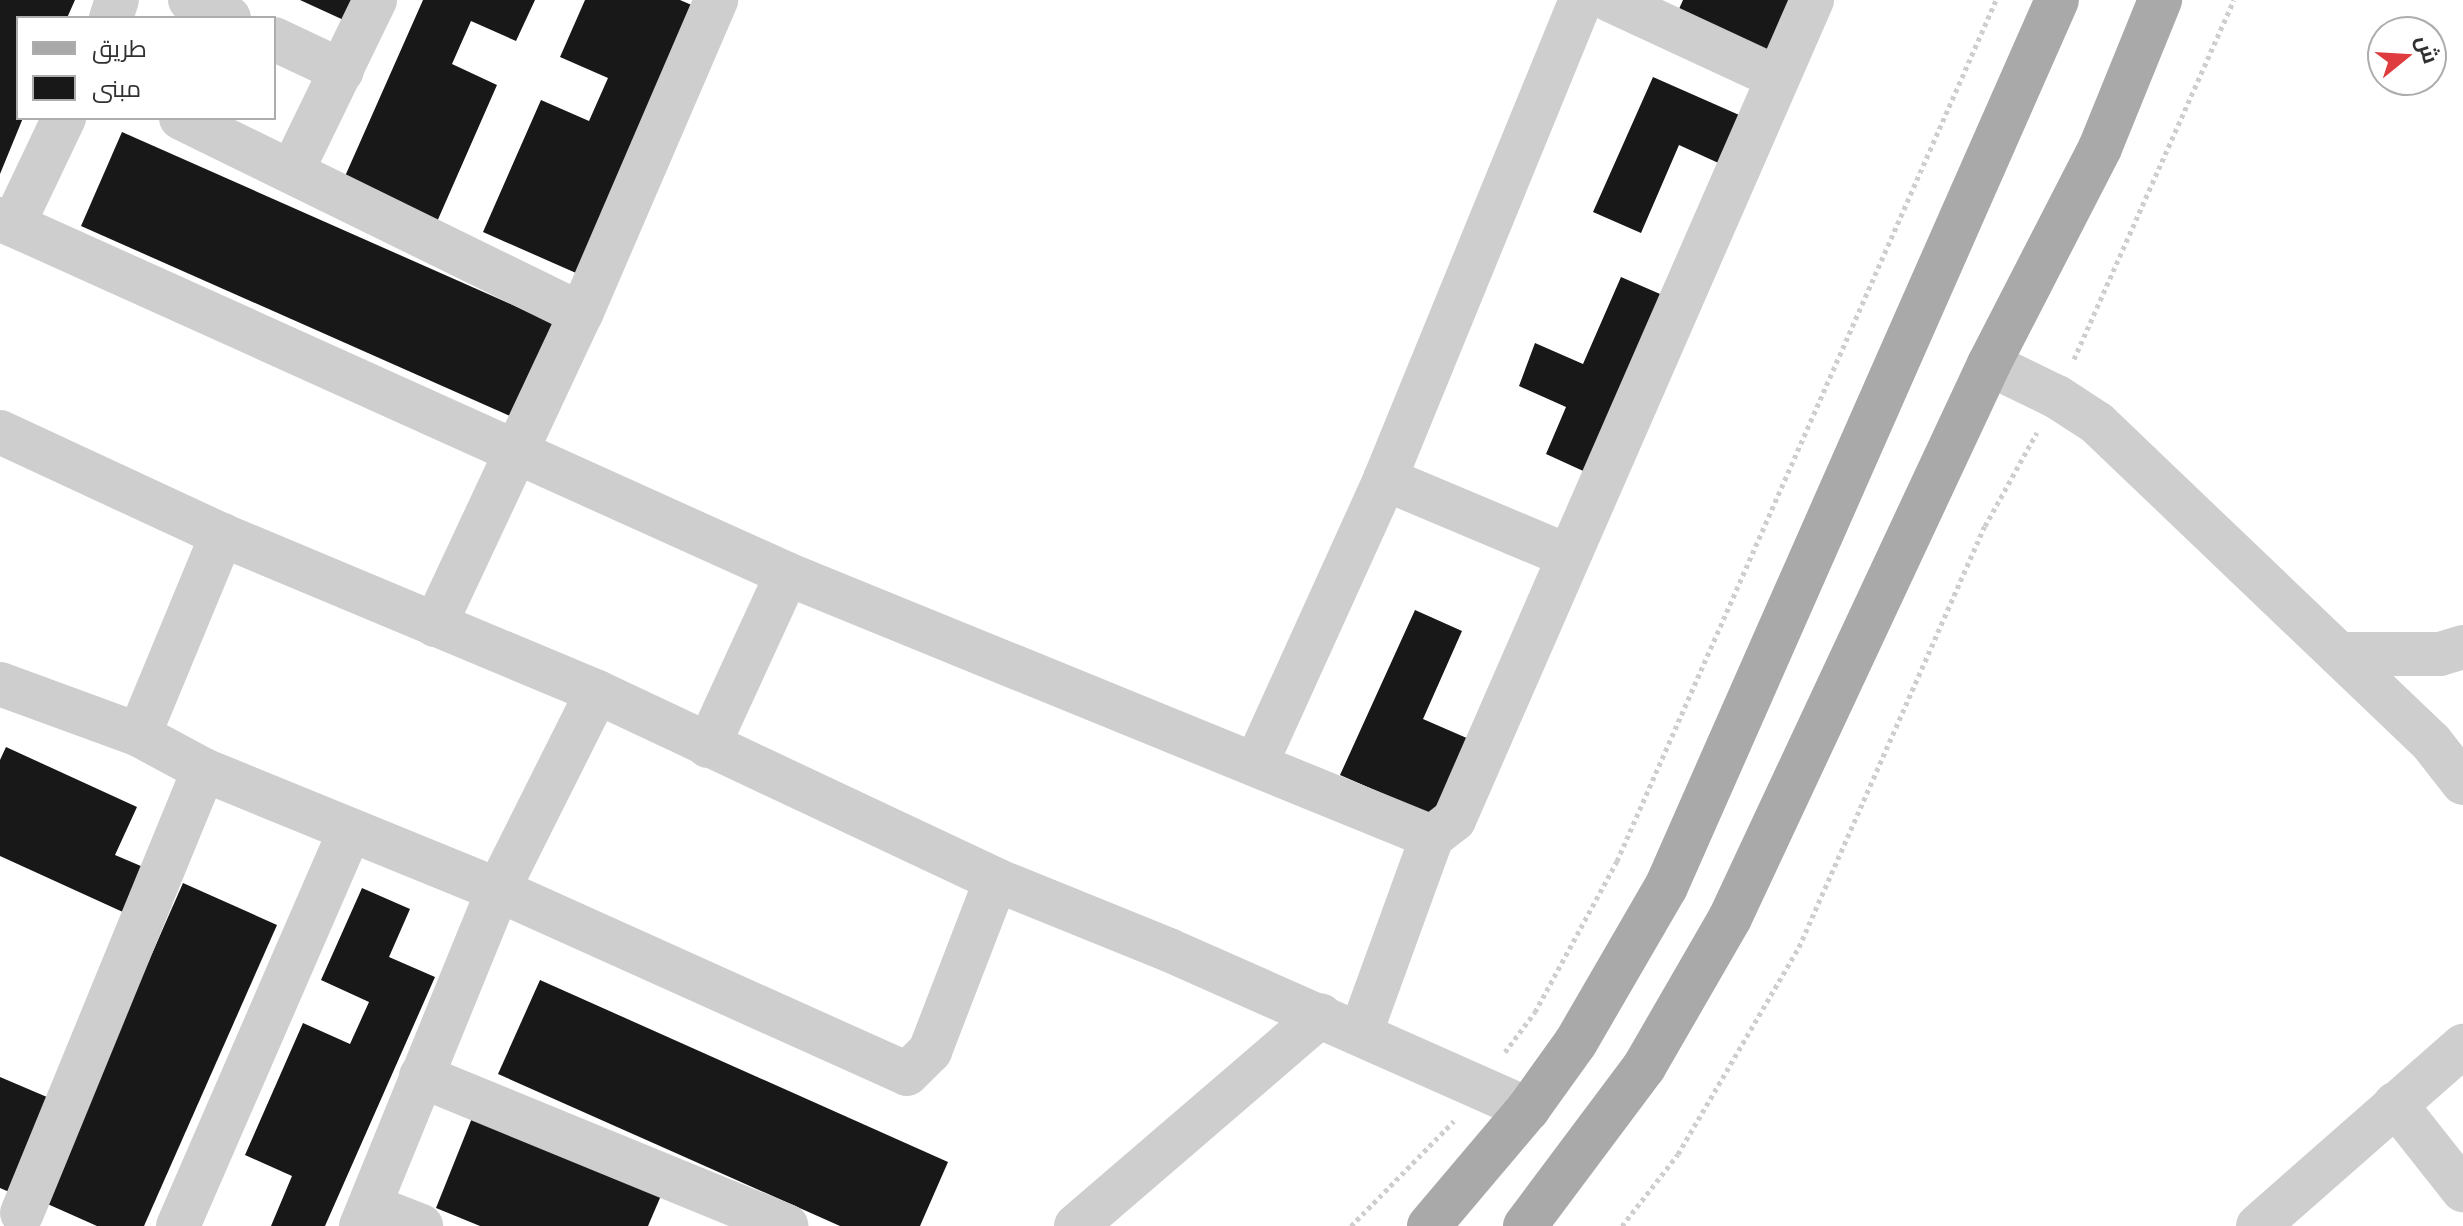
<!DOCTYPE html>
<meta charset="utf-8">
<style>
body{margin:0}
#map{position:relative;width:2463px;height:1226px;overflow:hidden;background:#fff;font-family:"Public Sans",Cairo,sans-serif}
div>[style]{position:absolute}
.building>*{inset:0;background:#181818}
.path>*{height:5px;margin-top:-2.5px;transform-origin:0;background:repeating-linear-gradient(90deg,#cecece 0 4px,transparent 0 8px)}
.minor>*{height:44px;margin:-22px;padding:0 22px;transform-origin:22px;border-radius:22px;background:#cecece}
.major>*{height:44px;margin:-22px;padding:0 22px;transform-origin:22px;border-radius:22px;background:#a9a9a9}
span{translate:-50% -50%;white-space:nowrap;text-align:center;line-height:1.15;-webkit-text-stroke:8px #fff;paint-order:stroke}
.legend{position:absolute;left:16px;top:16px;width:260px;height:104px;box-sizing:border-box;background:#fff;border:2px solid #adadad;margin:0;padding:10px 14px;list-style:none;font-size:24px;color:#313131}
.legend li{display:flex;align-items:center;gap:16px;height:40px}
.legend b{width:40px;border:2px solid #adadad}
.north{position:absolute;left:2367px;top:16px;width:80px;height:80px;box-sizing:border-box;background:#fff;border:2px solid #adadad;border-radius:50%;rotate:72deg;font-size:22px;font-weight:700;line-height:32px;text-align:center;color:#313131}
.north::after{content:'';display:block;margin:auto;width:28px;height:36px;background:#de3c3e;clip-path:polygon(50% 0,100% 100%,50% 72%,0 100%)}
</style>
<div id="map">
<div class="building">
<i style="clip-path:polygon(0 0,75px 0,67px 18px,18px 18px,18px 118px,23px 118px,0 174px)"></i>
<i style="clip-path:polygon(300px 0,358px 0,348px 22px)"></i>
<i style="clip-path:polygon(423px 0,535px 0,516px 41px,471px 21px,452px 64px,497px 85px,436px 224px,342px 183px)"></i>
<i style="clip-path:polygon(585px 0,680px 0,694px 6px,576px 273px,483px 232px,541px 100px,589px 121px,608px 78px,560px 57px)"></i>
<i style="clip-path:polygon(1683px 0,1795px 0,1768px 60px,1675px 18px)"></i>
<i style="clip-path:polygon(1653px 77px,1746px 118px,1725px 166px,1679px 145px,1641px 233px,1593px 212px)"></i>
<i style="clip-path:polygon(122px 132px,558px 325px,517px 419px,81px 226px)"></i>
<i style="clip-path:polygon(1621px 277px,1667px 297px,1592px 475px,1546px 454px,1566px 407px,1519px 386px,1535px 343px,1583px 364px)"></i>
<i style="clip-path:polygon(1415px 610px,1462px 631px,1423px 719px,1469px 739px,1434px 816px,1340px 775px)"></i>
<i style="clip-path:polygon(6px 747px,137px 807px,115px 855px,155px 872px,136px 918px,0 856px,0 760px)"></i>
<i style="clip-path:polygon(183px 883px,277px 925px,144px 1226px,97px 1226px,43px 1202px)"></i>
<i style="clip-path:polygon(362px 888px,410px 909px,389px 957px,435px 977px,325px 1226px,271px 1226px,292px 1176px,245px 1155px,303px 1023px,350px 1044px,369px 1002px,321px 980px)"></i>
<i style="clip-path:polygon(540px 980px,948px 1162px,920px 1226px,840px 1226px,498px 1074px)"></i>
<i style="clip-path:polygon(0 1077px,54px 1100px,14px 1194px,0 1188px)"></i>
<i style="clip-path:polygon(474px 1113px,663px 1191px,648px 1226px,480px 1226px,436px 1208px)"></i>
</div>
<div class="path">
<i style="left:2074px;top:359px;width:393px;rotate:-66deg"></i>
<i style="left:1505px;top:1052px;width:50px;rotate:-53.1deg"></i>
<i style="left:1535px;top:1012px;width:172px;rotate:-61.5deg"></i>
<i style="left:1617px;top:861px;width:941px;rotate:-66.24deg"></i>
<i style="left:1351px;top:1226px;width:147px;rotate:-45.6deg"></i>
<i style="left:1622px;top:1226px;width:91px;rotate:-52.1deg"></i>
<i style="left:1678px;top:1154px;width:240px;rotate:-59.7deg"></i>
<i style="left:1799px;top:947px;width:460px;rotate:-66.2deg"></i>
<i style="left:1985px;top:526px;width:107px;rotate:-61deg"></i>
</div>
<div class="minor">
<i style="left:190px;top:0;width:43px;rotate:24.8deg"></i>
<i style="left:1610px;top:0;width:185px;rotate:24.9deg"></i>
<i style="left:111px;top:18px;width:19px;rotate:-72deg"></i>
<i style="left:274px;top:39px;width:75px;rotate:25.2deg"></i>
<i style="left:181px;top:118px;width:445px;rotate:26.1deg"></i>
<i style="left:293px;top:169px;width:188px;rotate:-64.1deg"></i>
<i style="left:0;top:219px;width:863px;rotate:24.28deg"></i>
<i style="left:787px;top:574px;width:697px;rotate:22.18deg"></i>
<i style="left:13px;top:225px;width:119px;rotate:-64.5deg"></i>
<i style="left:1989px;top:364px;width:76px;rotate:25.9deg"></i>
<i style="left:2057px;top:397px;width:48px;rotate:33deg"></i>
<i style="left:2097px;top:423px;width:462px;rotate:43.7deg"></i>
<i style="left:2431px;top:742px;width:52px;rotate:52deg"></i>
<i style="left:0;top:432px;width:245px;rotate:24.9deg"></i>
<i style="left:222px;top:535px;width:407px;rotate:22.7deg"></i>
<i style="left:597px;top:692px;width:441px;rotate:25.2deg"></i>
<i style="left:996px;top:880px;width:187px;rotate:22deg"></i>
<i style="left:1169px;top:950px;width:393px;rotate:23.9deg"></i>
<i style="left:1385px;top:479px;width:196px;rotate:22.8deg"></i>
<i style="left:435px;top:625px;width:344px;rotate:-64.9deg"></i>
<i style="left:581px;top:314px;width:342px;rotate:-66.7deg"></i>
<i style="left:2339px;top:654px;width:101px"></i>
<i style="left:2440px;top:654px;width:24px;rotate:-17deg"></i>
<i style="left:0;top:684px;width:148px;rotate:20.1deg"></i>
<i style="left:139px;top:735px;width:74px;rotate:28.3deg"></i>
<i style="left:204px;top:770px;width:318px;rotate:22.2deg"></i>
<i style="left:498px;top:890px;width:448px;rotate:24.2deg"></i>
<i style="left:907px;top:1074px;width:33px;rotate:-45deg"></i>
<i style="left:930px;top:1051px;width:183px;rotate:-68.9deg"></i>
<i style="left:139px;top:735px;width:217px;rotate:-67.5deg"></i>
<i style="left:708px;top:746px;width:189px;rotate:-65.3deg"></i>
<i style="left:1256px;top:764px;width:313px;rotate:-65.6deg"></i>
<i style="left:1385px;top:479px;width:518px;rotate:-67.75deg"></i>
<i style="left:1361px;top:1032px;width:208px;rotate:-70deg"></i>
<i style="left:1432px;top:837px;width:28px;rotate:-38deg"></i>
<i style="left:1454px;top:820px;width:895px;rotate:-66.41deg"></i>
<i style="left:421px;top:1076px;width:395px;rotate:22.3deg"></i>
<i style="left:2395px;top:1104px;width:110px;rotate:51.7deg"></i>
<i style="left:370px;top:1206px;width:55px;rotate:21.4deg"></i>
<i style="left:22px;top:1213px;width:479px;rotate:-67.7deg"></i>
<i style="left:178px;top:1226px;width:429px;rotate:-66.5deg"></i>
<i style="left:361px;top:1226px;width:363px;rotate:-67.8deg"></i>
<i style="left:498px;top:890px;width:221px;rotate:-63.4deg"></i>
<i style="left:1076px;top:1226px;width:323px;rotate:-40.7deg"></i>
<i style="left:2258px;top:1226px;width:273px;rotate:-41.3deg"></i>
</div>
<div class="major">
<i style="left:1429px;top:1226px;width:153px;rotate:-49.8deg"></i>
<i style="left:1528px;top:1109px;width:82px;rotate:-54.4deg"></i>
<i style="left:1576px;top:1042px;width:179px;rotate:-59.9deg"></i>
<i style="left:1666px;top:887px;width:969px;rotate:-66.21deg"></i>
<i style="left:1525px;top:1226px;width:199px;rotate:-53.2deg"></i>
<i style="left:1644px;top:1067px;width:172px;rotate:-60deg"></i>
<i style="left:1730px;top:918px;width:612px;rotate:-64.94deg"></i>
<i style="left:1989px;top:364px;width:243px;rotate:-62.8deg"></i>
<i style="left:2100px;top:148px;width:160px;rotate:-67.9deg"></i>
</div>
<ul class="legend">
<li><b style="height:10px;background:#a9a9a9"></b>طريق</li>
<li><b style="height:22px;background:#181818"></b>مبنى</li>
</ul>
<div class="north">ش</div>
</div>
